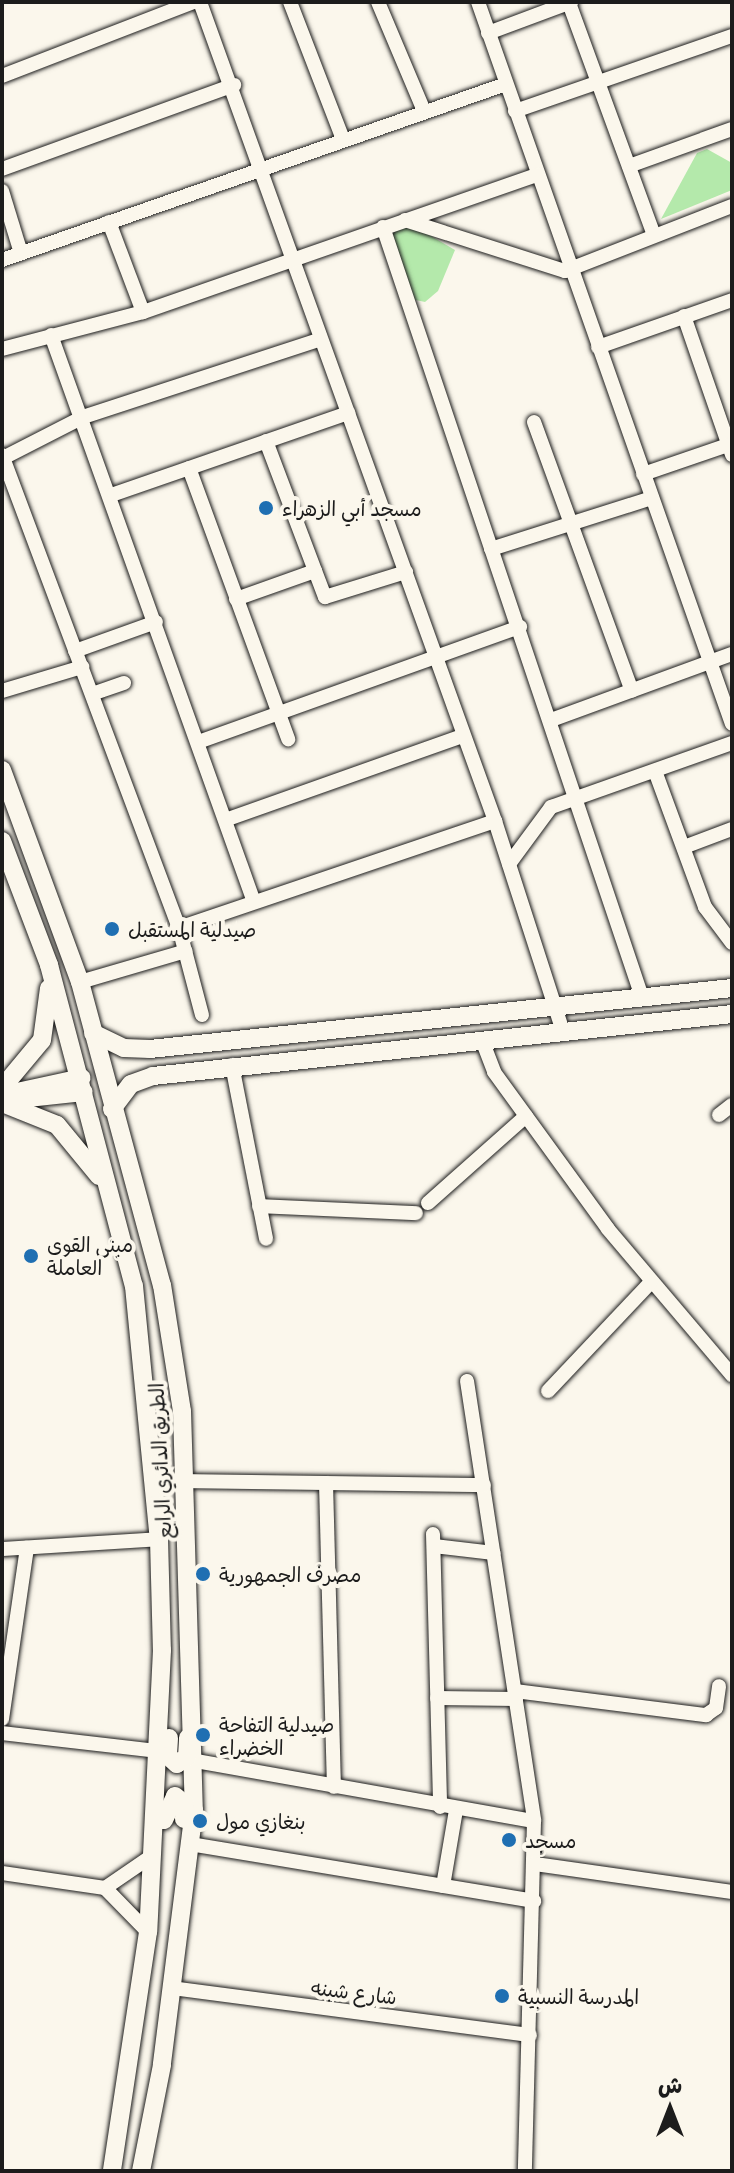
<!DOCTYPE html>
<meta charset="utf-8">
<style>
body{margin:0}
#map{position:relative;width:734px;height:2173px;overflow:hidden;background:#fbf7ec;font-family:Delius,"Playpen Sans Arabic",sans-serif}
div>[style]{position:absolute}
.green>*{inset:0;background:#b4e9ab}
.roads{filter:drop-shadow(0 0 2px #1c1c1c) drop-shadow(0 0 2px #1c1c1c)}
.minor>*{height:14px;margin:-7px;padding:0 7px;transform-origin:7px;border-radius:7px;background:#fbf7ec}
.major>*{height:18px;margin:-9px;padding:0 9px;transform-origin:9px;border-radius:9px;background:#fbf7ec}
.dots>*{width:22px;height:22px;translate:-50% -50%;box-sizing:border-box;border:4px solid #fbf7ec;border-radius:50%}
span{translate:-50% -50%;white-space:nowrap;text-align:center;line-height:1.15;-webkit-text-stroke:8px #fbf7ec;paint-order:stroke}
.poi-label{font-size:20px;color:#1c1c1c}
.left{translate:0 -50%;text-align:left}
.street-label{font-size:20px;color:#1c1c1c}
.frame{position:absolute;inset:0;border:4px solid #1c1c1c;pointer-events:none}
.north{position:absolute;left:630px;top:2069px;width:80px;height:80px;-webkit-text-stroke:6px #fbf7ec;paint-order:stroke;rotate:0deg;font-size:22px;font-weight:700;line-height:32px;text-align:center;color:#1c1c1c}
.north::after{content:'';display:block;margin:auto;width:28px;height:36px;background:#1c1c1c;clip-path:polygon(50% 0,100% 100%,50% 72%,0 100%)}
</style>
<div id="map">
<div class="green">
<i style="clip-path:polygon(707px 149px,732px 163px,732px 190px,661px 219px,697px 153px)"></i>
<i style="clip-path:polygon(407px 222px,455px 250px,438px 291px,425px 302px,411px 299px,390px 242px,388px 231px)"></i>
</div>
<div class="roads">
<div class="minor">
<i style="left:200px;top:2px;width:871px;rotate:70.19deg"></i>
<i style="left:495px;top:821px;width:221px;rotate:72.1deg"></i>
<i style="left:290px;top:2px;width:147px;rotate:68.9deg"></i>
<i style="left:378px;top:2px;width:118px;rotate:67.1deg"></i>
<i style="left:478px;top:2px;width:765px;rotate:70.62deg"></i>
<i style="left:569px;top:3px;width:244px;rotate:69.9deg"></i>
<i style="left:488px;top:33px;width:89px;rotate:-20.5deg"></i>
<i style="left:2px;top:76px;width:206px;rotate:-21.1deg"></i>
<i style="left:515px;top:111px;width:230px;rotate:-19.1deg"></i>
<i style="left:629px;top:166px;width:109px;rotate:-19.8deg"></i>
<i style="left:2px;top:169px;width:247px;rotate:-19.9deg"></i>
<i style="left:2px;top:191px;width:65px;rotate:73deg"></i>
<i style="left:405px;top:220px;width:168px;rotate:17.7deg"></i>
<i style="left:565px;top:271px;width:179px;rotate:-21.3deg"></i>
<i style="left:109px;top:222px;width:96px;rotate:69.3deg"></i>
<i style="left:383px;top:227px;width:812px;rotate:71.41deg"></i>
<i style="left:2px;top:260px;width:534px;rotate:-19.25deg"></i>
<i style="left:684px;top:316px;width:147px;rotate:70.9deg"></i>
<i style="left:51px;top:335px;width:602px;rotate:70.3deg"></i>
<i style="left:598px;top:347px;width:142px;rotate:-19.3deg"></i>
<i style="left:2px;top:349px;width:146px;rotate:-14.7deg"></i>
<i style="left:143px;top:312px;width:417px;rotate:-19.2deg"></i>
<i style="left:534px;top:422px;width:286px;rotate:70deg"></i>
<i style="left:266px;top:441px;width:167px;rotate:69.3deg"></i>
<i style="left:325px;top:597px;width:85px;rotate:-17.2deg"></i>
<i style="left:2px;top:455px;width:505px;rotate:69.48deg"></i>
<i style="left:179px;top:928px;width:90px;rotate:75.2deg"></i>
<i style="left:3px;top:458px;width:90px;rotate:-27.1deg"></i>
<i style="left:83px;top:417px;width:248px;rotate:-18.1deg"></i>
<i style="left:189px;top:468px;width:289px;rotate:69.9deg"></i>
<i style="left:643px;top:474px;width:90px;rotate:-18.8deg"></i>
<i style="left:114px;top:494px;width:248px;rotate:-19.1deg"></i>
<i style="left:491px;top:549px;width:169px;rotate:-17.6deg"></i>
<i style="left:236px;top:599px;width:84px;rotate:-19.5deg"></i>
<i style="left:75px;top:651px;width:86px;rotate:-19.7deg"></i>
<i style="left:2px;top:691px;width:84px;rotate:-16.7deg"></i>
<i style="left:92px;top:694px;width:34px;rotate:-19deg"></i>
<i style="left:554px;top:719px;width:189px;rotate:-20.1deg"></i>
<i style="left:201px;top:741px;width:339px;rotate:-19.7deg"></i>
<i style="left:655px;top:771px;width:145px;rotate:69.8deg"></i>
<i style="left:705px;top:907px;width:45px;rotate:53.1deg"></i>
<i style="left:228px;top:819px;width:249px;rotate:-19.5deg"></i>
<i style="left:684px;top:847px;width:51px;rotate:-20.6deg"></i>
<i style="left:509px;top:864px;width:71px;rotate:-53.6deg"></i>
<i style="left:551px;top:807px;width:192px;rotate:-19.5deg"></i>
<i style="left:179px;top:928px;width:334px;rotate:-18.7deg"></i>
<i style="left:80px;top:982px;width:110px;rotate:-16.3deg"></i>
<i style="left:482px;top:1040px;width:34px;rotate:69deg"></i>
<i style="left:494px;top:1072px;width:194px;rotate:54deg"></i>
<i style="left:608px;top:1229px;width:192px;rotate:49.7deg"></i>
<i style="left:232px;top:1065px;width:177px;rotate:78.9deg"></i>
<i style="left:719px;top:1115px;width:16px;rotate:-38deg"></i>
<i style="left:428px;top:1203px;width:131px;rotate:-41.6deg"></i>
<i style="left:259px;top:1206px;width:157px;rotate:2.6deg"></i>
<i style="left:467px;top:1381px;width:445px;rotate:81.3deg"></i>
<i style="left:534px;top:1821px;width:350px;rotate:91.5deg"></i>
<i style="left:548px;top:1391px;width:150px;rotate:-46.6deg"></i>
<i style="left:185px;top:1481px;width:299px;rotate:0.8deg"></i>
<i style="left:326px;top:1483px;width:304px;rotate:88.5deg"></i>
<i style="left:433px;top:1534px;width:273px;rotate:88.5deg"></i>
<i style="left:434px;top:1546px;width:60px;rotate:6.7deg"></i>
<i style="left:2px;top:1549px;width:157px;rotate:-3.6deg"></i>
<i style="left:515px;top:1691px;width:193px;rotate:7.2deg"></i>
<i style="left:706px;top:1715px;width:12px;rotate:-35deg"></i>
<i style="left:716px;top:1708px;width:22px;rotate:-82deg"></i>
<i style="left:437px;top:1698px;width:79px;rotate:0.7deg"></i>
<i style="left:2px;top:1719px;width:173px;rotate:-81.7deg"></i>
<i style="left:2px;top:1733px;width:157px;rotate:6.6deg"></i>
<i style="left:196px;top:1761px;width:343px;rotate:10.1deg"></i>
<i style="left:190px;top:1844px;width:349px;rotate:9.4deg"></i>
<i style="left:535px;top:1864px;width:199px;rotate:8.1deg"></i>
<i style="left:2px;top:1873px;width:104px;rotate:8.3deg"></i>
<i style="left:105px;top:1888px;width:62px;rotate:45.7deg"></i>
<i style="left:443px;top:1886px;width:77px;rotate:-80.3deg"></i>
<i style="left:105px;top:1888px;width:58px;rotate:-34.5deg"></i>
<i style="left:172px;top:1988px;width:361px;rotate:7.5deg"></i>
</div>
<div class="major">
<i style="left:2px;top:770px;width:226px;rotate:69.8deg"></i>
<i style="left:80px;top:982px;width:314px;rotate:74.9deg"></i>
<i style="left:162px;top:1285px;width:128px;rotate:81deg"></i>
<i style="left:182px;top:1411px;width:399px;rotate:88.3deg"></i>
<i style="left:194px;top:1810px;width:257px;rotate:97.2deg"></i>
<i style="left:162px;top:2065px;width:108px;rotate:101.2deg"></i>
<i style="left:2px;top:841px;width:133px;rotate:69.2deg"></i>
<i style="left:49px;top:965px;width:332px;rotate:75.2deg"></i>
<i style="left:134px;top:1286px;width:254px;rotate:84.4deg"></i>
<i style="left:159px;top:1539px;width:111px;rotate:88.5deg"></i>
<i style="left:162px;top:1650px;width:282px;rotate:92.8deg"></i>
<i style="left:148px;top:1932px;width:242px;rotate:98.6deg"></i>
<i style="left:93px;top:1033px;width:34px;rotate:26deg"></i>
<i style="left:124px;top:1048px;width:26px;rotate:2deg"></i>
<i style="left:150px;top:1049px;width:585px;rotate:-5.98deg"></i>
<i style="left:2px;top:1088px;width:62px;rotate:-50.2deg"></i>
<i style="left:42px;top:1040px;width:52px;rotate:-82.3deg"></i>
<i style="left:17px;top:1092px;width:66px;rotate:-12.3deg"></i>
<i style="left:9px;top:1100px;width:75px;rotate:-6.1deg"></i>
<i style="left:2px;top:1103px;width:59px;rotate:21.8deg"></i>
<i style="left:57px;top:1125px;width:66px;rotate:50.5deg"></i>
<i style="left:112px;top:1109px;width:31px;rotate:-53deg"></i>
<i style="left:131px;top:1084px;width:23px;rotate:-20deg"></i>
<i style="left:153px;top:1076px;width:582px;rotate:-6.11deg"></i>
<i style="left:169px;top:1738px;width:18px;rotate:93deg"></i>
<i style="left:168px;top:1756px;width:12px;rotate:42deg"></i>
<i style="left:177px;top:1764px;width:12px;rotate:-35deg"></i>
<i style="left:187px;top:1757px;width:19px;rotate:-87deg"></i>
<i style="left:164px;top:1820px;width:26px;rotate:-65deg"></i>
<i style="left:175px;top:1796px;width:13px;rotate:39deg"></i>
<i style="left:185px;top:1804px;width:15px;rotate:94deg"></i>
</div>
</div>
<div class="dots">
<i style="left:266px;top:508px;background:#1f6fb2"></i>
<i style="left:112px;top:929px;background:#1f6fb2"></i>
<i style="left:31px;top:1256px;background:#1f6fb2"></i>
<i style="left:203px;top:1574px;background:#1f6fb2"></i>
<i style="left:203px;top:1735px;background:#1f6fb2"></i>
<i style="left:200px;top:1821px;background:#1f6fb2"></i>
<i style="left:509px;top:1840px;background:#1f6fb2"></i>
<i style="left:502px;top:1996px;background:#1f6fb2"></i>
</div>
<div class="poi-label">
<span class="left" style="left:282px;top:508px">مسجد أبي الزهراء</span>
<span class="left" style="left:128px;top:929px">صيدلية المستقبل</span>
<span class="left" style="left:47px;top:1256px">مبنى القوى<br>العاملة</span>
<span class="left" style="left:219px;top:1574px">مصرف الجمهورية</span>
<span class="left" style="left:219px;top:1736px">صيدلية التفاحة<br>الخضراء</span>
<span class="left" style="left:216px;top:1821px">بنغازي مول</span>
<span class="left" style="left:525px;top:1840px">مسجد</span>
<span class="left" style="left:518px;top:1996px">المدرسة النسبية</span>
</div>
<div class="street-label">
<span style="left:160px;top:1461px;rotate:-93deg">الطريق الدائري الرابع</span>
<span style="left:354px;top:1992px;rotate:7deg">شارع شبنه</span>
</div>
<div class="frame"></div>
<div class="north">ش</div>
</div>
